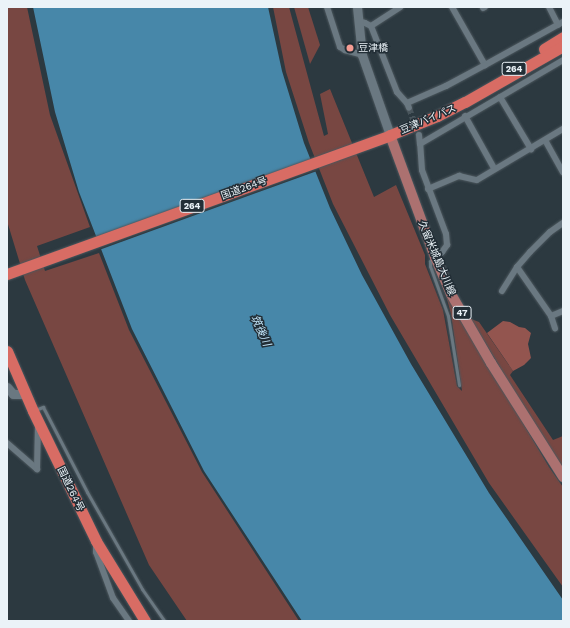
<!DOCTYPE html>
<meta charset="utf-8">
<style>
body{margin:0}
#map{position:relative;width:570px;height:628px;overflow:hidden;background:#2c3940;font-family:"Work Sans","Noto Sans JP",sans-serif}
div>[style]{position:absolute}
.green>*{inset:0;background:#784742}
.forest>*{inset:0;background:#93554f}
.water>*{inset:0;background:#4787a9}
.pier>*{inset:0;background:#2c3940}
.street-tunnel>*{height:6px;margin-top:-3px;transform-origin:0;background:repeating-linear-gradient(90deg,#49555c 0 6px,transparent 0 9px)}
.roads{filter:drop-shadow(0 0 1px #4c575d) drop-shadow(0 0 1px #4c575d)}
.lane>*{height:3px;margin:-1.5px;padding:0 1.5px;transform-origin:1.5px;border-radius:1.5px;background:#6a7881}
.street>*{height:6px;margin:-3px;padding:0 3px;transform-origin:3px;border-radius:3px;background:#6a7881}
.secondary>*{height:9px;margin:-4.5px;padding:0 4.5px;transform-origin:4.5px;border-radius:4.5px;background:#6a7881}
.primary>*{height:10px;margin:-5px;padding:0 5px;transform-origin:5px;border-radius:5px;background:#ac7170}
.highway>*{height:11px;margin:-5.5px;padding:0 5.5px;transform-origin:5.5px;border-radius:5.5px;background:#d86c64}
.dots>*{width:11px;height:11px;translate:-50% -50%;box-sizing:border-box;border:2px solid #222e36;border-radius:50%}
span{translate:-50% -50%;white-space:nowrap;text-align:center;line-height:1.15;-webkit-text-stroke:3px #222e36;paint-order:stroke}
.shield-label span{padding:1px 3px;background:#222e36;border:1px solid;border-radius:3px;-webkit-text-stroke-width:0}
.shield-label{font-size:9px;color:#ebf3f8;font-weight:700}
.poi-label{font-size:10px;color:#ebf3f8}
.left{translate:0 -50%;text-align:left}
.street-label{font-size:10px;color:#ebf3f8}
.water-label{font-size:11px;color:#c1e4f8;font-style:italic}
.frame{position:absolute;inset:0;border:8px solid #ebf3f8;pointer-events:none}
</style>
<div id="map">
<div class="green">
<i style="clip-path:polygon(7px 7px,27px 7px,50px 115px,90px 227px,37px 246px,45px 271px,99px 253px,129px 330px,202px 472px,299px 621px,187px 621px,149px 565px,25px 280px,7px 221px)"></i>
<i style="clip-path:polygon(273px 7px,289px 7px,324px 136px,328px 134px,320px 94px,330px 89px,374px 197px,396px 185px,425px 255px,425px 264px,443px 310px,457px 386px,462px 391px,451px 314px,445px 292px,549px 467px,563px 487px,563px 587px,489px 483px,390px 315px,333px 204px,309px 143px,286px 72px)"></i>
<i style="clip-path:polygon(294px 7px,308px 7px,320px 45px,310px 64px)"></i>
<i style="clip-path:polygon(471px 319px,479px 322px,513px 371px,510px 375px,553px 440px,563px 436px,563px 469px,538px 431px)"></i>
</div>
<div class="forest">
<i style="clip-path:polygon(503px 321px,510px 322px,519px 327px,525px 328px,531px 333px,528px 344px,531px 358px,524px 365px,513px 371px,487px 333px)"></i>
</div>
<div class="water">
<i style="clip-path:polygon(33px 7px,268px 7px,282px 71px,304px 143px,330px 208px,362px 275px,411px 364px,489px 493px,563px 600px,563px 621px,302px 621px,204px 471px,132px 329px,79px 192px,55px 112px)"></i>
</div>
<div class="pier">
<i style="clip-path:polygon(312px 159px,317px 171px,99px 250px,94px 238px)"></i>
</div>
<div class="street-tunnel">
<i style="left:409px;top:108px;width:29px;rotate:70deg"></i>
</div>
<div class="roads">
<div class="lane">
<i style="left:434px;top:257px;width:6px;rotate:135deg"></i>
<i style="left:430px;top:261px;width:5px;rotate:90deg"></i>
<i style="left:430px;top:266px;width:53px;rotate:70.2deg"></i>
<i style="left:448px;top:316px;width:70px;rotate:80.9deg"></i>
<i style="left:35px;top:410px;width:9px;rotate:-21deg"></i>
<i style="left:43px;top:407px;width:96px;rotate:62.6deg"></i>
<i style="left:87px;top:492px;width:112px;rotate:60.4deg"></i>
<i style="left:142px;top:589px;width:39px;rotate:55deg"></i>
</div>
<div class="street">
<i style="left:327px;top:7px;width:42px;rotate:72deg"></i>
<i style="left:340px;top:47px;width:6px;rotate:31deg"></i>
<i style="left:345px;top:50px;width:18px;rotate:16deg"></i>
<i style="left:452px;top:7px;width:67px;rotate:60.4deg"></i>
<i style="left:485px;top:65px;width:89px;rotate:-28.9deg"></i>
<i style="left:549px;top:7px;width:20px;rotate:63deg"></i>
<i style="left:483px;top:8px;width:2px;rotate:-27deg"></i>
<i style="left:358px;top:21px;width:7px;rotate:16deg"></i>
<i style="left:365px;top:23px;width:7px;rotate:27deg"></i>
<i style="left:371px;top:26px;width:71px;rotate:68.5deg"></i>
<i style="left:397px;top:92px;width:15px;rotate:48deg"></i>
<i style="left:407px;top:103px;width:5px;rotate:68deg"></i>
<i style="left:371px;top:26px;width:35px;rotate:-33deg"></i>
<i style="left:500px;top:97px;width:61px;rotate:59.2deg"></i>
<i style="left:407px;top:103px;width:43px;rotate:-23.6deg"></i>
<i style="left:446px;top:86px;width:44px;rotate:-28.3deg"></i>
<i style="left:465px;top:116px;width:60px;rotate:60.9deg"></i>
<i style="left:419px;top:135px;width:9px;rotate:84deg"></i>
<i style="left:545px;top:140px;width:37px;rotate:61deg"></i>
<i style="left:428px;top:189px;width:34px;rotate:-23deg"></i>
<i style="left:459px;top:176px;width:18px;rotate:13deg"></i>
<i style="left:477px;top:180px;width:100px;rotate:-30.7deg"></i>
<i style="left:435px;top:257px;width:9px;rotate:-36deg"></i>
<i style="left:442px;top:252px;width:9px;rotate:-54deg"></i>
<i style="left:447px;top:245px;width:11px;rotate:-95deg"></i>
<i style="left:446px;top:234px;width:68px;rotate:-110.6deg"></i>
<i style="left:422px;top:170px;width:26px;rotate:-94deg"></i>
<i style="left:420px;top:144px;width:166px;rotate:-30.4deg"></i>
<i style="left:517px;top:267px;width:60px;rotate:55.2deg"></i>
<i style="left:551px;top:316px;width:13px;rotate:72deg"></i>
<i style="left:502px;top:291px;width:28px;rotate:-58deg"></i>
<i style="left:517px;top:267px;width:20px;rotate:-49deg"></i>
<i style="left:530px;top:252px;width:28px;rotate:-45deg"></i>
<i style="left:550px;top:232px;width:16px;rotate:-35deg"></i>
<i style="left:551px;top:316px;width:13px;rotate:-23deg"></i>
<i style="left:7px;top:443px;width:40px;rotate:41deg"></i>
<i style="left:37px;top:469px;width:43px;rotate:-88.7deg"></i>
<i style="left:96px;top:545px;width:7px;rotate:90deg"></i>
<i style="left:96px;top:552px;width:49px;rotate:69.7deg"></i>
<i style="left:113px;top:598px;width:28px;rotate:55deg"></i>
</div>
<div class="secondary">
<i style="left:357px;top:7px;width:48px;rotate:84.1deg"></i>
<i style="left:362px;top:55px;width:85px;rotate:70.7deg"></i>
<i style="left:7px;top:387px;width:9px;rotate:49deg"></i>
<i style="left:13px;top:394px;width:13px"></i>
</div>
<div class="primary">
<i style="left:390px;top:135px;width:130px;rotate:69.8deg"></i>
<i style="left:435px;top:257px;width:40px;rotate:66.6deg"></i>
<i style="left:451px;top:294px;width:80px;rotate:59.9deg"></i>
<i style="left:491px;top:363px;width:135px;rotate:57.7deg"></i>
</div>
<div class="highway">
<i style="left:544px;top:49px;width:22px;rotate:-32deg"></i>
<i style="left:7px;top:274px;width:407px;rotate:-19.9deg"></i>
<i style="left:390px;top:135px;width:51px;rotate:-22deg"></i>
<i style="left:437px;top:116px;width:31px;rotate:-27deg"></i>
<i style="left:465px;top:102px;width:113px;rotate:-29.7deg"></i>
<i style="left:7px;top:351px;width:65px;rotate:66.6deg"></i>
<i style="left:33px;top:411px;width:144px;rotate:64.1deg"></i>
<i style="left:96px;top:541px;width:94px;rotate:58.5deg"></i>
</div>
</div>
<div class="dots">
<i style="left:350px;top:48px;background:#f59c93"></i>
</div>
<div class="shield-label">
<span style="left:514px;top:69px">264</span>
<span style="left:192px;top:206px">264</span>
<span style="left:462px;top:313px">47</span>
</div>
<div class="poi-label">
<span class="left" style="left:358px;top:48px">豆津橋</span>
</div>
<div class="street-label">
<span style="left:428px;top:119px;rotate:-23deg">豆津バイパス</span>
<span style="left:244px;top:188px;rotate:-20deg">国道264号</span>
<span style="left:437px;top:258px;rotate:67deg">久留米城島大川線</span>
<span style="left:71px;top:489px;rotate:64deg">国道264号</span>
</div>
<div class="water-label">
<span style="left:260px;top:331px;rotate:66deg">筑後川</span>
</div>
<div class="frame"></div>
</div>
